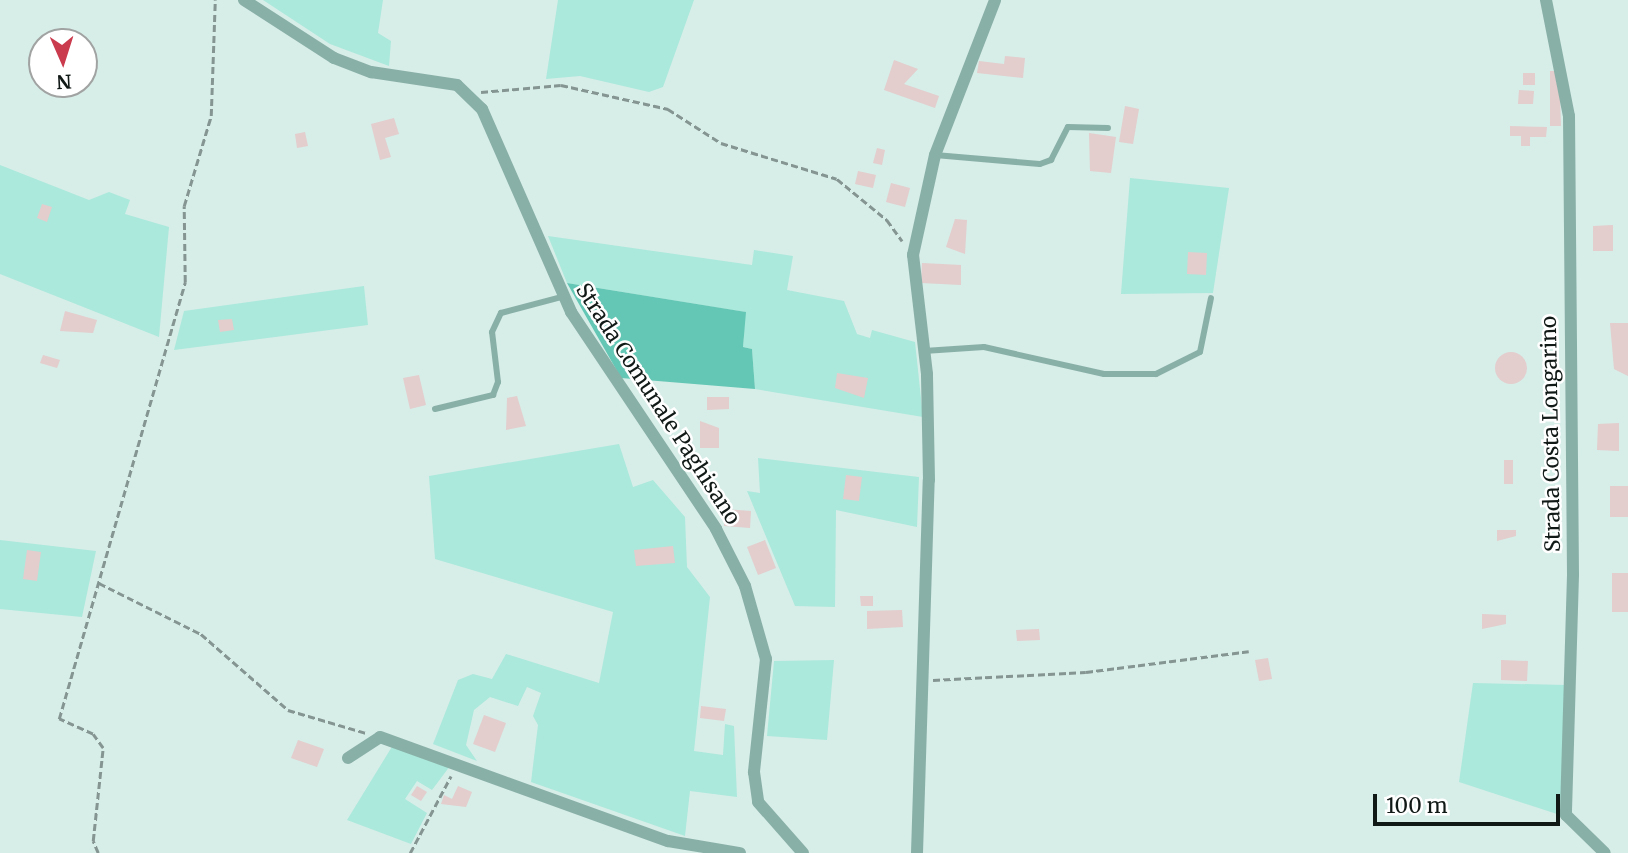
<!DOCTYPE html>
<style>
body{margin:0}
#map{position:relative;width:1628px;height:853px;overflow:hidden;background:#d7ede8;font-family:Merriweather,serif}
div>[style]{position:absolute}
.green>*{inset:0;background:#abe9dc}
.forest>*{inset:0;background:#64c7b5}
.building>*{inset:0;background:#e3cdcd}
.round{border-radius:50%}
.path>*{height:2.5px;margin-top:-1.25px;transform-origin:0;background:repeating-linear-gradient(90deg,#859591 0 7px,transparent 0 10.5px)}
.lane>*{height:6px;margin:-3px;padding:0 3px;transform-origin:3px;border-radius:3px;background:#89b0a7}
.street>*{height:12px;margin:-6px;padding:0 6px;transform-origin:6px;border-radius:6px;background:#89b0a7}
span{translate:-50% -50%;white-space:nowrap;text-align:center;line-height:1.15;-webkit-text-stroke:5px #fff;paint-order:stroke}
.street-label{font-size:21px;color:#111917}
.north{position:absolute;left:28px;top:28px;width:70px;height:70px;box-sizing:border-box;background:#fff;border:2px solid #a0a3a2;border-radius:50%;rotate:177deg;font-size:19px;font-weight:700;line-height:28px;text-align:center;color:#111917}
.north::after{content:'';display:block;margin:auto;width:24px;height:32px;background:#cb3b4e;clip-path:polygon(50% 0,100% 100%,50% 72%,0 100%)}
.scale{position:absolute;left:1373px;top:794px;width:187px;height:32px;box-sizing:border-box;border:4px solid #111917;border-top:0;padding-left:9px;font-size:21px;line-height:24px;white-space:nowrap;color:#111917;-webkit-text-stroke:5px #fff;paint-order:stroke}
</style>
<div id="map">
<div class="green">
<i style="clip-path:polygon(263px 0,383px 0,378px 33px,391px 41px,389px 66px,330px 44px)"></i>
<i style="clip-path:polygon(558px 0,694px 0,663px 87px,649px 92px,580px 76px,546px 79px)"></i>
<i style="clip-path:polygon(0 165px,89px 200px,109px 192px,130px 200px,125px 214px,169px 227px,159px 337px,0 274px)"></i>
<i style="clip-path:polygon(1130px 178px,1229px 188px,1213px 293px,1121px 294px)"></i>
<i style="clip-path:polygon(548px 236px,752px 265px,754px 250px,793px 256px,787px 290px,844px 301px,857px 334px,870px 338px,872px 330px,915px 342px,923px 417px,755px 389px,752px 349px,743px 347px,745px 312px,567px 283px)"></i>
<i style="clip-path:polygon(364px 286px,368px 325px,174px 350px,184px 311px)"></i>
<i style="clip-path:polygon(619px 444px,633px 487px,653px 480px,685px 517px,687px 567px,710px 597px,694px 751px,723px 755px,725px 724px,734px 726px,737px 797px,690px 791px,685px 836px,531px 782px,538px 725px,533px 716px,541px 693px,527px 687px,518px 706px,490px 697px,474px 710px,466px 745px,477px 761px,433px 744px,458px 680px,473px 674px,492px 679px,506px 654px,599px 683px,613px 612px,435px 559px,429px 476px)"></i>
<i style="clip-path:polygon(758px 458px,919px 477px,917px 527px,836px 510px,835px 607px,795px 606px,747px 491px,760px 493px)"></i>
<i style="clip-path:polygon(0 540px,96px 551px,82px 617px,0 609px)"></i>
<i style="clip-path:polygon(834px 660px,827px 740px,767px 736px,774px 661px)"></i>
<i style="clip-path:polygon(1473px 683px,1566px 685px,1560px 815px,1459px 782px)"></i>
<i style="clip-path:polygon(393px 745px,450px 766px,432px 790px,417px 781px,405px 799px,427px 813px,411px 844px,347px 820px)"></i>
</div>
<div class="forest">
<i style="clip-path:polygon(567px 283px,746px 312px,743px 347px,752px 349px,755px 389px,621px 378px)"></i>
</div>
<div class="building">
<i style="clip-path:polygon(1005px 56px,1025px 58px,1023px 78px,977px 73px,979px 61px,1004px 64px)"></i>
<i style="clip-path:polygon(894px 60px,918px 69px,904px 84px,939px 96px,935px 108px,884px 90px)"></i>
<i style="clip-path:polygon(1550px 71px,1559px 71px,1561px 126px,1550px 126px)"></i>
<i style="clip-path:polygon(1523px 73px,1535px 73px,1535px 85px,1523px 85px)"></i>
<i style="clip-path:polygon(1519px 90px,1534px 91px,1533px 104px,1518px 104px)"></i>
<i style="clip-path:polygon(1125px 106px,1139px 109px,1133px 144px,1119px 142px)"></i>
<i style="clip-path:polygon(394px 118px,399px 134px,385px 138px,391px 157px,380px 160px,371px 124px)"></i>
<i style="clip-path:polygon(1510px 126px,1547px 127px,1546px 137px,1530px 137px,1530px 146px,1521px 146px,1521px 136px,1510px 136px)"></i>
<i style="clip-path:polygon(305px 132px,308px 146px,297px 148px,295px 134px)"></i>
<i style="clip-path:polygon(1089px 133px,1116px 137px,1111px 173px,1090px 171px)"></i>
<i style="clip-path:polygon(877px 148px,885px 150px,882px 165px,873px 163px)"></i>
<i style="clip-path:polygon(858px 171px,876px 175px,873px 188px,855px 184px)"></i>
<i style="clip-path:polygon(891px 183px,910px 188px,905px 207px,886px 202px)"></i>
<i style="clip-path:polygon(42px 204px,52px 207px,47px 222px,37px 218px)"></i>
<i style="clip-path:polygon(955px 219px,967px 220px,965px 254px,946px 247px)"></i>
<i style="clip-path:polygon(1613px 225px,1613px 251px,1593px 251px,1593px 226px)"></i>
<i style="clip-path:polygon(1188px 252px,1207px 253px,1206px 275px,1187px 274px)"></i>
<i style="clip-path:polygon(922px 263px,961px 265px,961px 285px,921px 283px)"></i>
<i style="clip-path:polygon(65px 311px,97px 320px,93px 333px,60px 331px)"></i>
<i style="clip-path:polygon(232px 319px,234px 330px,220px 332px,218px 320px)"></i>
<i style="clip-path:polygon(1610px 323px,1628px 323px,1628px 376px,1614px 369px)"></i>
<i class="round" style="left:1495px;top:352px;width:32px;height:32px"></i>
<i style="clip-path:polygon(43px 355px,60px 360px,57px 368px,40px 363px)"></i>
<i style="clip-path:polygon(837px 373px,868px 378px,864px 398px,835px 388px)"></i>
<i style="clip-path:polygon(419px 375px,426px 405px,410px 409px,403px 378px)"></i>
<i style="clip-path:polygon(517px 396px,526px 426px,506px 430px,507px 398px)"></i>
<i style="clip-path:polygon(707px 397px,729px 397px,729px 409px,707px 410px)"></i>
<i style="clip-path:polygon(700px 421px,719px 428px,719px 448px,700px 448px)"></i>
<i style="clip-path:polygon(1619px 423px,1619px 451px,1597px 450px,1598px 424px)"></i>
<i style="clip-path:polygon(1504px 460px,1513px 460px,1513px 484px,1504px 484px)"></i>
<i style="clip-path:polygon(846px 475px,862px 477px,859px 501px,843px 499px)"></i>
<i style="clip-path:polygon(1610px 486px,1628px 486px,1628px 517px,1610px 517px)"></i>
<i style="clip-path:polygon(725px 509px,751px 511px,750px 528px,724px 526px)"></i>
<i style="clip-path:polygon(1497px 530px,1516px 530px,1516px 536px,1497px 541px)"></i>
<i style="clip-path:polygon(765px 540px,776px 568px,758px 575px,747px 547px)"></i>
<i style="clip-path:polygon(673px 546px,675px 563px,636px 566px,634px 550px)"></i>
<i style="clip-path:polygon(27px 550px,41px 552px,37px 581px,23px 579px)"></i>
<i style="clip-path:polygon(1612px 573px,1628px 573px,1628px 612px,1612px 612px)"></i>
<i style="clip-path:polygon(860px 596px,873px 596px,873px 606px,861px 606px)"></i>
<i style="clip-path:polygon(902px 610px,903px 627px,867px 629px,867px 611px)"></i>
<i style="clip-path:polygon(1482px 614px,1506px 615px,1506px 624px,1482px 629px)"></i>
<i style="clip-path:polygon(1039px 629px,1040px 640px,1017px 641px,1016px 630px)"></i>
<i style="clip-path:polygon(1268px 658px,1272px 679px,1259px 681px,1255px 660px)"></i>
<i style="clip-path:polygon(1501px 660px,1528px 661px,1527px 681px,1501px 680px)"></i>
<i style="clip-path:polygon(701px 706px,726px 709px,724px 721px,700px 718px)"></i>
<i style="clip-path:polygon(484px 715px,506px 723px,495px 752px,473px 744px)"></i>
<i style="clip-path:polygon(298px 740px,324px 749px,317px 767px,291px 758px)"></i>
<i style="clip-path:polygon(417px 786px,427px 792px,421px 801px,411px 795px)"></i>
<i style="clip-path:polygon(458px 786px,472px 792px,466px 807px,441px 804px,444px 795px,452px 799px)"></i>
</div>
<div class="path">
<i style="left:481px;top:92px;width:80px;rotate:-5deg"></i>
<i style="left:561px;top:85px;width:110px;rotate:12.6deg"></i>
<i style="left:668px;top:109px;width:63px;rotate:32.7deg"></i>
<i style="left:721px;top:143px;width:121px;rotate:17.2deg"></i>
<i style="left:837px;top:179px;width:65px;rotate:39.4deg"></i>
<i style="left:887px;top:220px;width:26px;rotate:54deg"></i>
<i style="left:99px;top:583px;width:114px;rotate:26.6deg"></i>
<i style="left:201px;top:634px;width:116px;rotate:41.1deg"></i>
<i style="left:288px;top:710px;width:81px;rotate:16.4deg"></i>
<i style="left:933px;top:680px;width:153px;rotate:-3deg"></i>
<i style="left:1086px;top:672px;width:164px;rotate:-7.3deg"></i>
<i style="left:98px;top:853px;width:13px;rotate:-113deg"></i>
<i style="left:93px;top:841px;width:94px;rotate:-83.9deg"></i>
<i style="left:103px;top:748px;width:17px;rotate:-126deg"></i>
<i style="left:93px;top:734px;width:37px;rotate:-156deg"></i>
<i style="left:59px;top:719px;width:455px;rotate:-73.9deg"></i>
<i style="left:185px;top:282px;width:76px;rotate:-90.8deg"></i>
<i style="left:184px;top:206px;width:94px;rotate:-73.3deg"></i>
<i style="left:211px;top:116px;width:116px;rotate:-88deg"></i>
<i style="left:410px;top:853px;width:87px;rotate:-62deg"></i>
</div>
<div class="lane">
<i style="left:935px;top:155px;width:105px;rotate:4.9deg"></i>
<i style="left:1040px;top:164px;width:12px;rotate:-20deg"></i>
<i style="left:1051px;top:160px;width:37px;rotate:-63deg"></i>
<i style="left:1068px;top:127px;width:40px;rotate:1.4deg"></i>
<i style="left:924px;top:351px;width:60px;rotate:-3.8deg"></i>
<i style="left:984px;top:347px;width:123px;rotate:12.7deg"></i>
<i style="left:1104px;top:374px;width:52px"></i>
<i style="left:1156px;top:374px;width:49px;rotate:-26.6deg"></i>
<i style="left:1200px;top:352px;width:55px;rotate:-78.5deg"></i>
<i style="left:435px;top:409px;width:60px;rotate:-13.6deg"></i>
<i style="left:493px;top:395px;width:14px;rotate:-69deg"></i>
<i style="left:498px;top:382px;width:50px;rotate:-96.8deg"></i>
<i style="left:492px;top:332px;width:21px;rotate:-65deg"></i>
<i style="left:501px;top:313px;width:66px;rotate:-14.9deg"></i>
</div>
<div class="street">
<i style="left:244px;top:0;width:107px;rotate:32.8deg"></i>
<i style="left:334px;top:58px;width:40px;rotate:21deg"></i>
<i style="left:371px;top:72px;width:87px;rotate:8.6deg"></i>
<i style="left:457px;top:85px;width:35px;rotate:44deg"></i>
<i style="left:482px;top:109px;width:222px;rotate:66.3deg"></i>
<i style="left:571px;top:312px;width:261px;rotate:56.2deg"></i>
<i style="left:716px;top:529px;width:64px;rotate:63deg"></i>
<i style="left:745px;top:586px;width:76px;rotate:74deg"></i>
<i style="left:766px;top:659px;width:114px;rotate:96.1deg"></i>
<i style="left:754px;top:772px;width:30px;rotate:82deg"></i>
<i style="left:758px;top:802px;width:68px;rotate:48.6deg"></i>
<i style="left:1546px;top:0;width:118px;rotate:78.8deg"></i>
<i style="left:1569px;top:116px;width:459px;rotate:89.5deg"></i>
<i style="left:1573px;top:575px;width:240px;rotate:91.7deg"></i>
<i style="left:1566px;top:815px;width:54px;rotate:44.3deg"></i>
<i style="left:348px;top:758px;width:38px;rotate:-33deg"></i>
<i style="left:380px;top:737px;width:306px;rotate:19.9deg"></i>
<i style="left:668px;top:841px;width:73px;rotate:9.5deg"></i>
<i style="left:917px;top:853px;width:373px;rotate:-88.2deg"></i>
<i style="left:929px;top:480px;width:106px;rotate:-91.1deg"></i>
<i style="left:927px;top:374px;width:120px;rotate:-96.7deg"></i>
<i style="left:913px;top:255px;width:102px;rotate:-77.6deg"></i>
<i style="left:935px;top:155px;width:166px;rotate:-68.8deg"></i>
</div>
<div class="street-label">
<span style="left:658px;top:404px;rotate:57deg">Strada Comunale Paghisano</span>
<span style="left:1551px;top:434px;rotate:-91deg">Strada Costa Longarino</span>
</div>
<div class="north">N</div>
<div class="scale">100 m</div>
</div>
